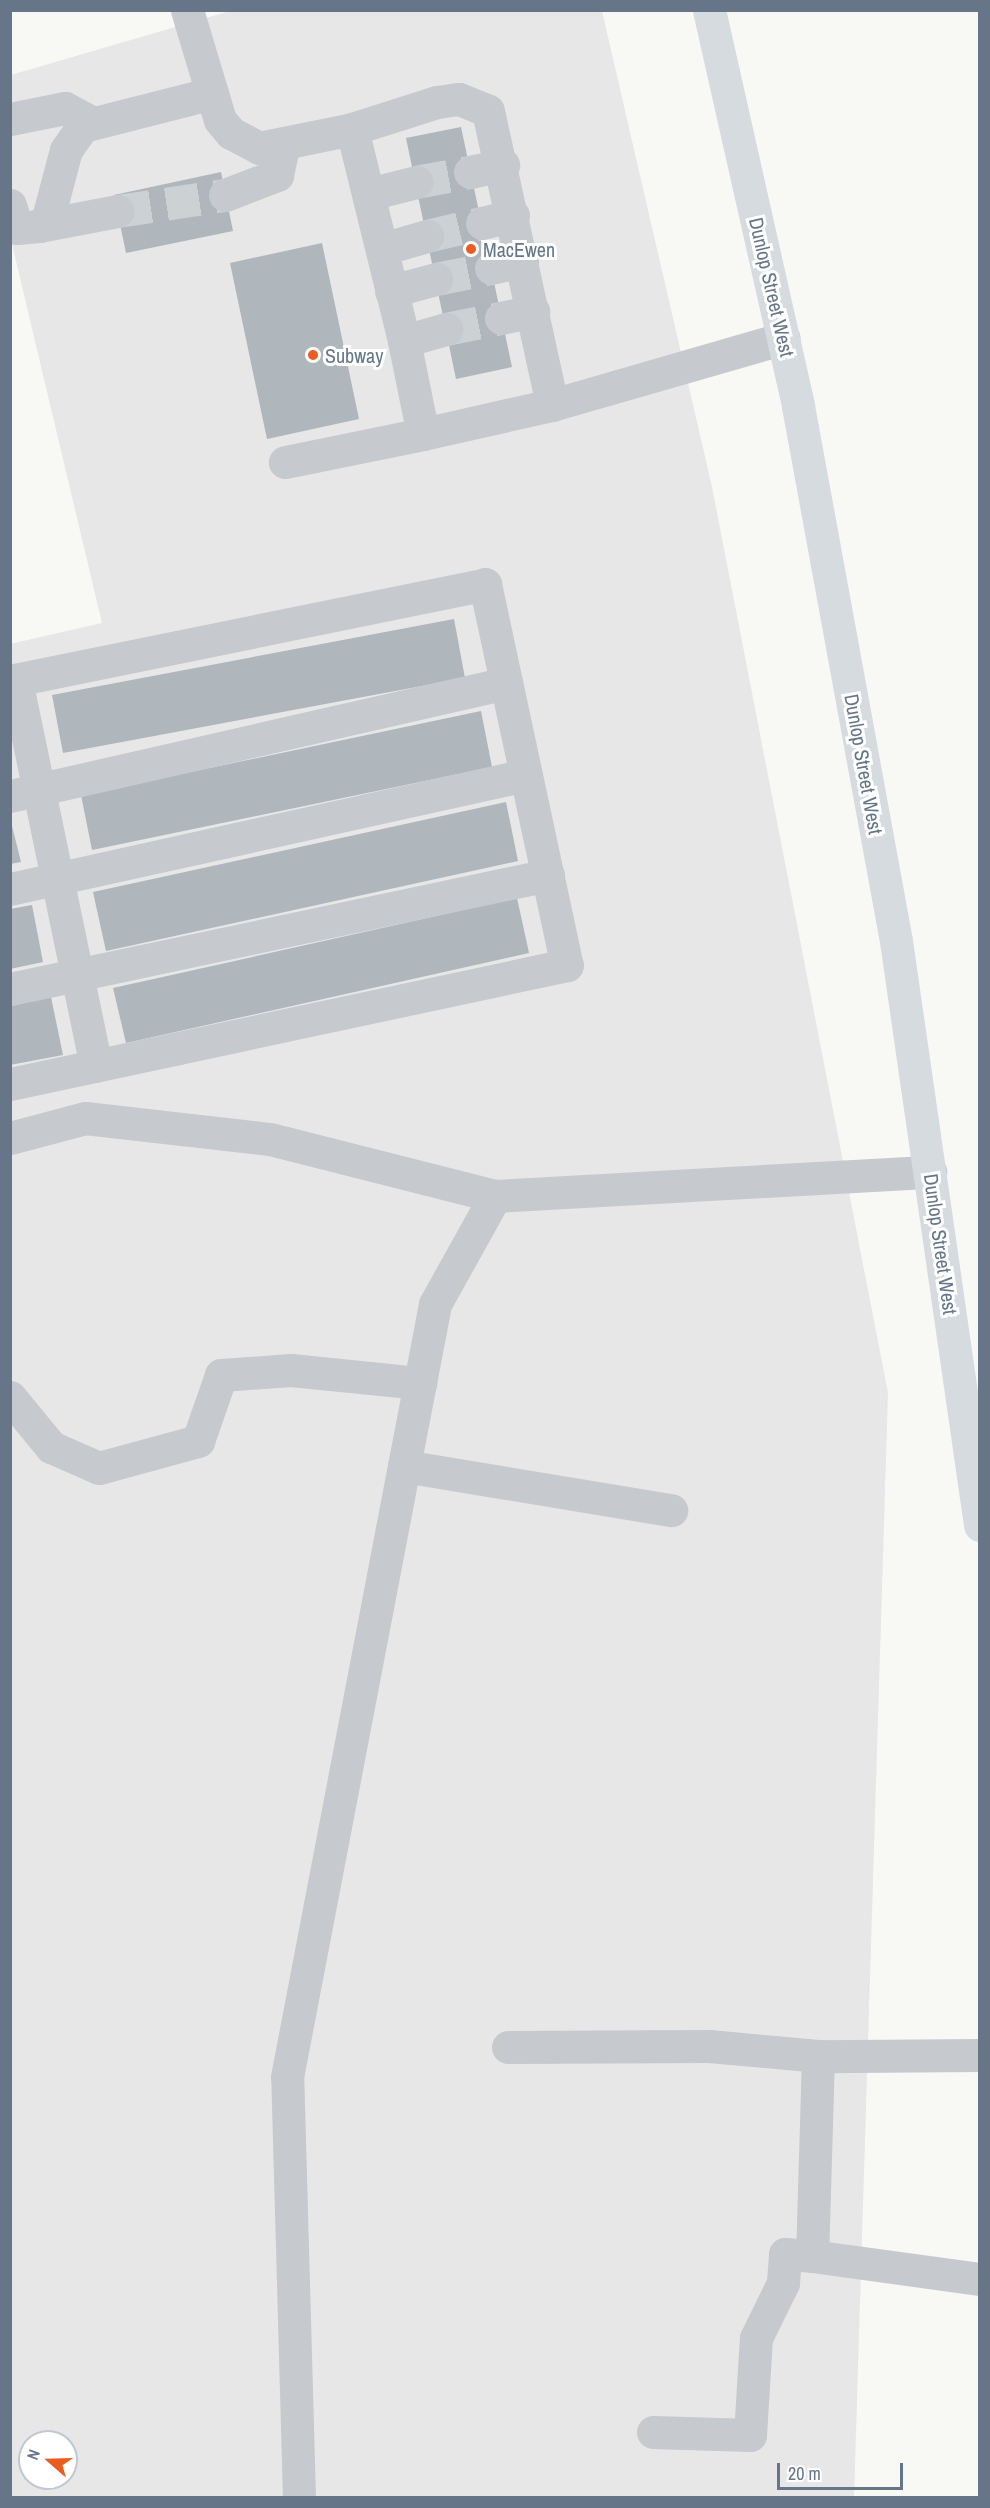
<!DOCTYPE html>
<style>
body{margin:0}
#map{position:relative;width:990px;height:2508px;overflow:hidden;background:#f8f8f5;font-family:"Archivo Narrow",sans-serif}
div>[style]{position:absolute}
.built>*{inset:0;background:#e6e7e6}
.building>*{inset:0;background:#afb6bc}
.minor-tunnel>*{height:33px;margin-top:-16.5px;transform-origin:0;background:repeating-linear-gradient(90deg,#ccd1d4 0 33px,transparent 0 49px)}
.minor>*{height:33px;margin:-16.5px;padding:0 16.5px;transform-origin:16.5px;border-radius:16.5px;background:#c6c9cd}
.major>*{height:33px;margin:-16.5px;padding:0 16.5px;transform-origin:16.5px;border-radius:16.5px;background:#d6dbe0}
.dots>*{width:16px;height:16px;translate:-50% -50%;box-sizing:border-box;border:3px solid #fff;border-radius:50%}
span{translate:-50% -50%;white-space:nowrap;text-align:center;line-height:1.15;-webkit-text-stroke:6px #fff;paint-order:stroke}
.poi-label{font-size:20px;color:#667688}
.left{translate:0 -50%;text-align:left}
.street-label{font-size:20px;color:#667688}
.frame{position:absolute;inset:0;border:12px solid #667688;pointer-events:none}
.north{position:absolute;left:18px;top:2430px;width:60px;height:60px;box-sizing:border-box;background:#fff;border:2px solid #c2c8cf;border-radius:50%;rotate:290deg;font-size:16px;font-weight:700;line-height:24px;text-align:center;color:#667688}
.north::after{content:'';display:block;margin:auto;width:21px;height:27px;background:#eb5c22;clip-path:polygon(50% 0,100% 100%,50% 72%,0 100%)}
.scale{position:absolute;left:777px;top:2463px;width:126px;height:27px;box-sizing:border-box;border:3px solid #667688;border-top:0;padding-left:8px;font-size:18px;line-height:21px;white-space:nowrap;color:#667688;-webkit-text-stroke:4px #fff;paint-order:stroke}
</style>
<div id="map">
<div class="built">
<i style="clip-path:polygon(evenodd,230px 11px,602px 11px,712px 487px,888px 1393px,854px 2497px,11px 2497px,10px 644px,102px 623px,11px 240px,11px 75px,230px 11px,30px 2442px,66px 2442px,66px 2478px,30px 2478px,30px 2442px)"></i>
</div>
<div class="building">
<i style="clip-path:polygon(461px 127px,512px 367px,456px 379px,406px 138px)"></i>
<i style="clip-path:polygon(221px 172px,233px 231px,126px 253px,114px 195px)"></i>
<i style="clip-path:polygon(322px 243px,359px 419px,267px 439px,230px 263px)"></i>
<i style="clip-path:polygon(454px 619px,465px 678px,63px 753px,52px 695px)"></i>
<i style="clip-path:polygon(481px 711px,492px 767px,92px 850px,81px 795px)"></i>
<i style="clip-path:polygon(506px 802px,518px 861px,106px 951px,93px 892px)"></i>
<i style="clip-path:polygon(10px 818px,21px 862px,10px 864px)"></i>
<i style="clip-path:polygon(517px 898px,529px 953px,126px 1043px,113px 988px)"></i>
<i style="clip-path:polygon(32px 905px,43px 962px,10px 969px,10px 909px)"></i>
<i style="clip-path:polygon(51px 997px,63px 1055px,10px 1065px,10px 1006px)"></i>
</div>
<div class="minor-tunnel">
<i style="left:416px;top:182px;width:55px;rotate:-10.5deg"></i>
<i style="left:118px;top:211px;width:108px;rotate:-8.5deg"></i>
<i style="left:427px;top:236px;width:57px;rotate:-13.3deg"></i>
<i style="left:436px;top:279px;width:56px;rotate:-11.3deg"></i>
<i style="left:446px;top:329px;width:56px;rotate:-11.3deg"></i>
</div>
<div class="minor">
<i style="left:187px;top:10px;width:115px;rotate:73.3deg"></i>
<i style="left:220px;top:120px;width:17px;rotate:50deg"></i>
<i style="left:231px;top:133px;width:32px;rotate:28deg"></i>
<i style="left:259px;top:148px;width:95px;rotate:-11.5deg"></i>
<i style="left:352px;top:129px;width:218px;rotate:76.2deg"></i>
<i style="left:404px;top:341px;width:95px;rotate:78.5deg"></i>
<i style="left:423px;top:434px;width:141px;rotate:168.5deg"></i>
<i style="left:10px;top:119px;width:56px;rotate:-11.3deg"></i>
<i style="left:65px;top:108px;width:32px;rotate:28deg"></i>
<i style="left:352px;top:129px;width:89px;rotate:-17.6deg"></i>
<i style="left:437px;top:102px;width:22px;rotate:-8deg"></i>
<i style="left:459px;top:99px;width:31px;rotate:22deg"></i>
<i style="left:488px;top:111px;width:301px;rotate:77.7deg"></i>
<i style="left:470px;top:172px;width:34px;rotate:-12deg"></i>
<i style="left:369px;top:194px;width:49px;rotate:-14.3deg"></i>
<i style="left:225px;top:195px;width:56px;rotate:-21deg"></i>
<i style="left:277px;top:175px;width:30px;rotate:-78deg"></i>
<i style="left:10px;top:205px;width:24px;rotate:73deg"></i>
<i style="left:17px;top:228px;width:22px;rotate:-5deg"></i>
<i style="left:39px;top:226px;width:12px;rotate:-42deg"></i>
<i style="left:48px;top:218px;width:70px;rotate:-75.2deg"></i>
<i style="left:66px;top:150px;width:29px;rotate:-55deg"></i>
<i style="left:83px;top:126px;width:133px;rotate:-14.3deg"></i>
<i style="left:482px;top:223px;width:32px;rotate:-14deg"></i>
<i style="left:39px;top:226px;width:80px;rotate:-10.8deg"></i>
<i style="left:382px;top:249px;width:47px;rotate:-16.1deg"></i>
<i style="left:491px;top:268px;width:32px;rotate:-13deg"></i>
<i style="left:391px;top:291px;width:47px;rotate:-14.9deg"></i>
<i style="left:501px;top:318px;width:33px;rotate:-12deg"></i>
<i style="left:404px;top:341px;width:44px;rotate:-15.9deg"></i>
<i style="left:423px;top:434px;width:132px;rotate:-12.7deg"></i>
<i style="left:552px;top:405px;width:241px;rotate:-16.1deg"></i>
<i style="left:16px;top:680px;width:394px;rotate:78.3deg"></i>
<i style="left:10px;top:681px;width:485px;rotate:-11.5deg"></i>
<i style="left:485px;top:584px;width:390px;rotate:77.9deg"></i>
<i style="left:567px;top:965px;width:570px;rotate:167.94deg"></i>
<i style="left:10px;top:796px;width:509px;rotate:-12.83deg"></i>
<i style="left:10px;top:889px;width:528px;rotate:-12.46deg"></i>
<i style="left:10px;top:989px;width:550px;rotate:-11.96deg"></i>
<i style="left:10px;top:1138px;width:78px;rotate:-14.9deg"></i>
<i style="left:85px;top:1118px;width:186px;rotate:6.5deg"></i>
<i style="left:270px;top:1139px;width:232px;rotate:14.2deg"></i>
<i style="left:495px;top:1196px;width:436px;rotate:-3.2deg"></i>
<i style="left:10px;top:1397px;width:65px;rotate:50.6deg"></i>
<i style="left:51px;top:1447px;width:52px;rotate:23.6deg"></i>
<i style="left:99px;top:1468px;width:103px;rotate:-15.3deg"></i>
<i style="left:198px;top:1441px;width:70px;rotate:-70.8deg"></i>
<i style="left:221px;top:1375px;width:70px;rotate:-4.1deg"></i>
<i style="left:291px;top:1370px;width:130px;rotate:5.8deg"></i>
<i style="left:404px;top:1466px;width:271px;rotate:9.4deg"></i>
<i style="left:508px;top:2047px;width:201px;rotate:-0.3deg"></i>
<i style="left:709px;top:2046px;width:109px;rotate:5.2deg"></i>
<i style="left:980px;top:2055px;width:162px;rotate:179.6deg"></i>
<i style="left:818px;top:2056px;width:200px;rotate:91.7deg"></i>
<i style="left:812px;top:2256px;width:170px;rotate:7.8deg"></i>
<i style="left:653px;top:2432px;width:97px;rotate:1.8deg"></i>
<i style="left:750px;top:2435px;width:97px;rotate:-86.5deg"></i>
<i style="left:756px;top:2338px;width:61px;rotate:-63.9deg"></i>
<i style="left:783px;top:2283px;width:29px;rotate:-86deg"></i>
<i style="left:785px;top:2254px;width:27px;rotate:4deg"></i>
<i style="left:299px;top:2498px;width:421px;rotate:-91.6deg"></i>
<i style="left:287px;top:2077px;width:787px;rotate:-79.16deg"></i>
<i style="left:435px;top:1304px;width:124px;rotate:-60.9deg"></i>
</div>
<div class="major">
<i style="left:709px;top:10px;width:406px;rotate:77.3deg"></i>
<i style="left:798px;top:406px;width:544px;rotate:79.62deg"></i>
<i style="left:896px;top:941px;width:590px;rotate:81.81deg"></i>
</div>
<div class="dots">
<i style="left:471px;top:249px;background:#eb5c22"></i>
<i style="left:313px;top:355px;background:#eb5c22"></i>
</div>
<div class="poi-label">
<span class="left" style="left:483px;top:249px">MacEwen</span>
<span class="left" style="left:325px;top:355px">Subway</span>
</div>
<div class="street-label">
<span style="left:772px;top:287px;rotate:77deg">Dunlop Street West</span>
<span style="left:864px;top:764px;rotate:80deg">Dunlop Street West</span>
<span style="left:941px;top:1244px;rotate:82deg">Dunlop Street West</span>
</div>
<div class="frame"></div>
<div class="north">N</div>
<div class="scale">20 m</div>
</div>
